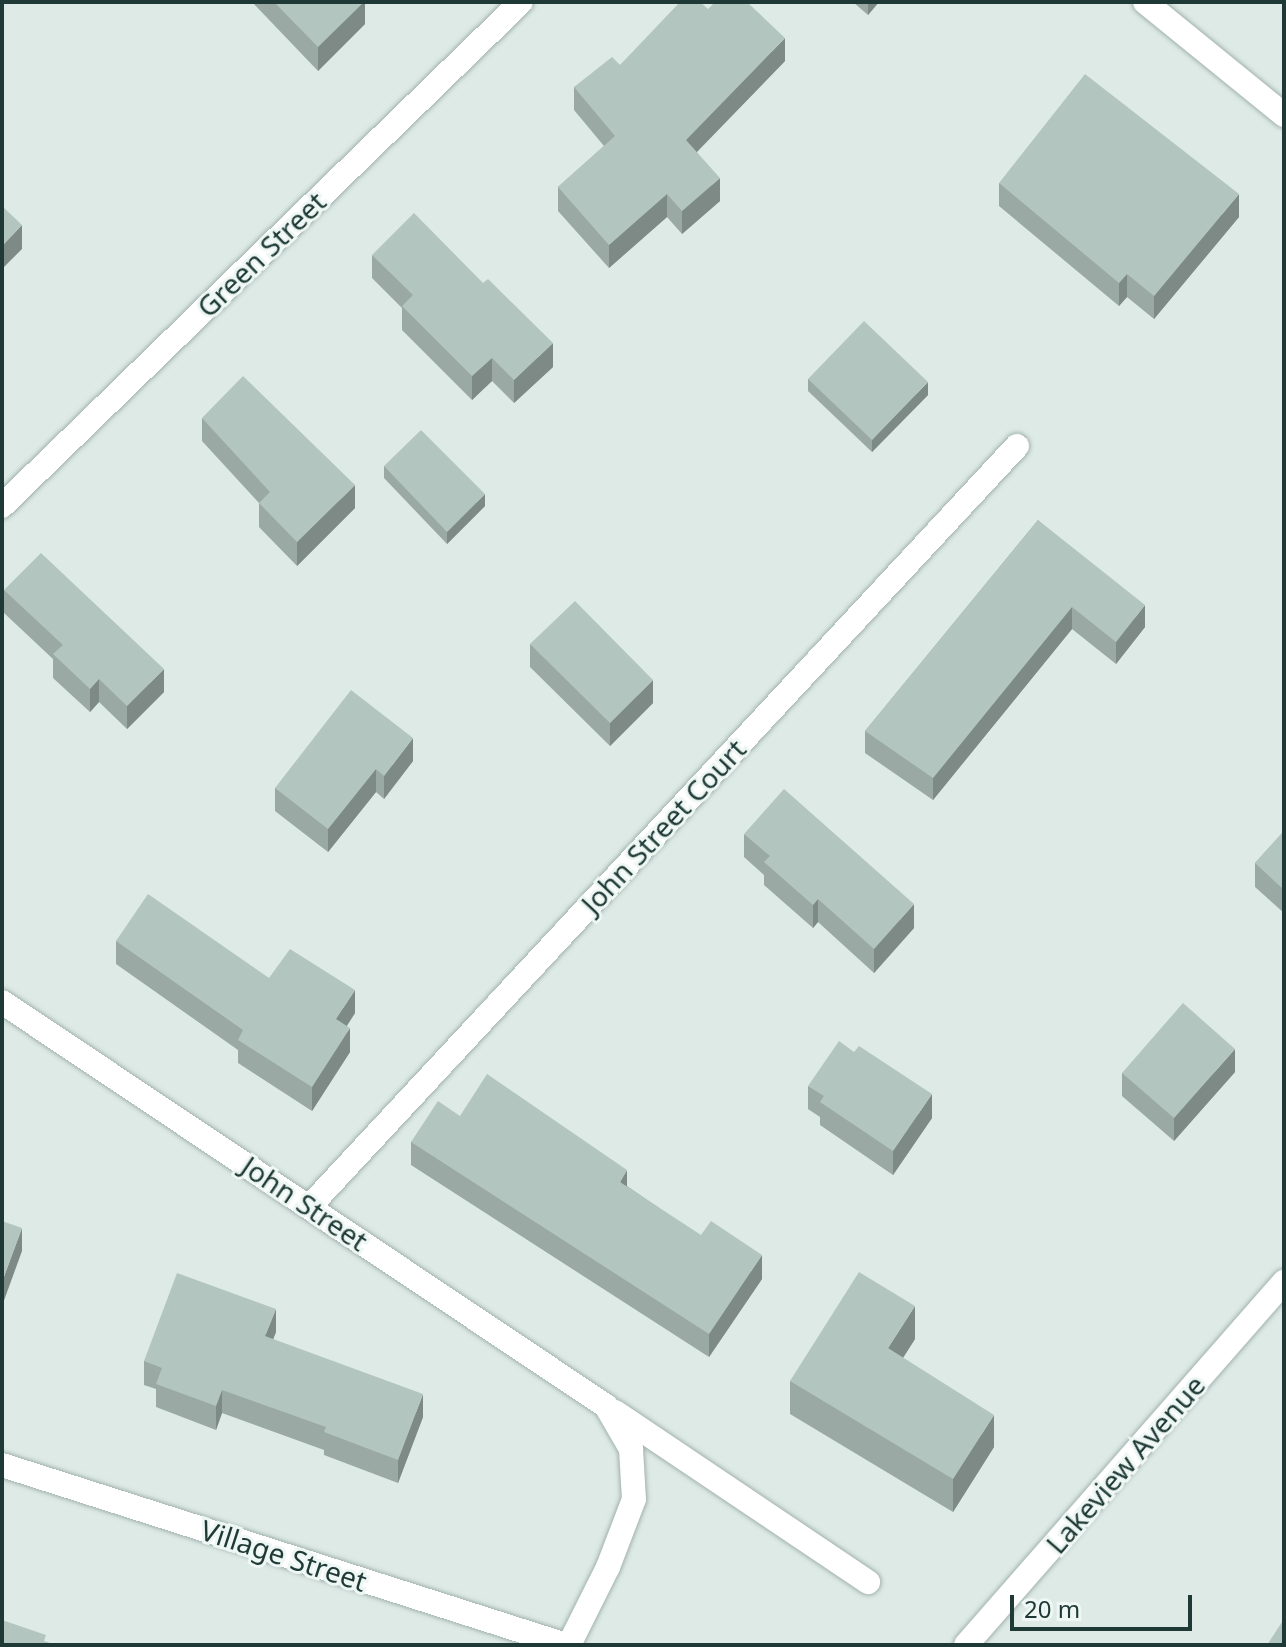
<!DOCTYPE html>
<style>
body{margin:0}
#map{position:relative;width:1286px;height:1647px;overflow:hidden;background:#deeae6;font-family:"Noto Sans",sans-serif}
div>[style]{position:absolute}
.roads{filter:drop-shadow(0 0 2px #a1b2ae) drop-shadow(0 0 2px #a1b2ae)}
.street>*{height:24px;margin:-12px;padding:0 12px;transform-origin:12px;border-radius:12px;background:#fff}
.secondary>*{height:24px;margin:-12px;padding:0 12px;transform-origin:12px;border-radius:12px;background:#fff}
.wall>*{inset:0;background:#9aa9a4}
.shaded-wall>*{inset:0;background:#7d8a86}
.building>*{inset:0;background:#b3c5bf}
span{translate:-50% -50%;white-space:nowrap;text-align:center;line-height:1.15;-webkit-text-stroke:6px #eef7f3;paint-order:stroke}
.street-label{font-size:28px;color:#1f3a36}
.frame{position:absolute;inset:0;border:4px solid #1f3a36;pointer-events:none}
.scale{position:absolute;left:1010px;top:1595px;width:182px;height:36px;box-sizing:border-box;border:4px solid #1f3a36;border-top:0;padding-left:10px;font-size:24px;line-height:28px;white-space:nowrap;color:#1f3a36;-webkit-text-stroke:6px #eef7f3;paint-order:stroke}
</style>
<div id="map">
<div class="roads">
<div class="street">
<i style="left:1145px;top:2px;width:179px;rotate:39.1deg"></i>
<i style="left:2px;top:506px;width:723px;rotate:-44.16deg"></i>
<i style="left:310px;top:1206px;width:1038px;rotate:-47.07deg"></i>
<i style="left:966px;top:1645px;width:483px;rotate:-48.8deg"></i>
</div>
<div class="secondary">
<i style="left:2px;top:1002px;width:727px;rotate:33.78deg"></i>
<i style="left:606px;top:1406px;width:50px;rotate:59.8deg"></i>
<i style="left:631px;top:1449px;width:50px;rotate:86.6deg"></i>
<i style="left:634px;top:1499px;width:73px;rotate:110.9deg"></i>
<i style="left:608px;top:1567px;width:87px;rotate:116.6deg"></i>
<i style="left:615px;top:1412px;width:305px;rotate:33.9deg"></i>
<i style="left:2px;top:1465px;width:592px;rotate:17.7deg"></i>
</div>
</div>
<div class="wall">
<i style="clip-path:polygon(252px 2px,367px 2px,365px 4px,365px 24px,318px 71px)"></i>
<i style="clip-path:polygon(853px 2px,879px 2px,868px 15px)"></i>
<i style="clip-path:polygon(708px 9px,785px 61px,697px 152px,720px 201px,682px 234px,667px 217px,609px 268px,558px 211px,558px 187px,604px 146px,574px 110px,574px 87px,620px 65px)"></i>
<i style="clip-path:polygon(999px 183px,1239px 217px,1154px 319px,1127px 297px,1119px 306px,999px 206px)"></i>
<i style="clip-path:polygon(372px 255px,553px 367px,514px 403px,492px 381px,472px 400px,402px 330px,402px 308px,372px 278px)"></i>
<i style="clip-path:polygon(808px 379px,928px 395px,872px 452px,808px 391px)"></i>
<i style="clip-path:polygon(202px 418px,355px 508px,297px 566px,259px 527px,259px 503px,202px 441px)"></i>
<i style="clip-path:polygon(384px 466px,485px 506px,447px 544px,384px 478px)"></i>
<i style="clip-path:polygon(1038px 520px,1145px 627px,1116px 664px,1072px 629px,933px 800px,865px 753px,865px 731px)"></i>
<i style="clip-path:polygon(4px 590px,164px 692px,127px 729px,99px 702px,90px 712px,53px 678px,53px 659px,4px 613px)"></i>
<i style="clip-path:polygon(530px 644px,653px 703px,610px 746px,530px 667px)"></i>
<i style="clip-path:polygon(413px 761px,384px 799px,376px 792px,328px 852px,275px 811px,275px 788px)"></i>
<i style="clip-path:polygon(1284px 831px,1284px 913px,1255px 887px,1255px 863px)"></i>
<i style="clip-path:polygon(744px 834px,914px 928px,874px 973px,818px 922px,813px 928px,764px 885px,764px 875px,744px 857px)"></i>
<i style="clip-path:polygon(116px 941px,269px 978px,355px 1013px,347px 1026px,350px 1052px,312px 1111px,238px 1063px,238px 1050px,116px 964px)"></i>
<i style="clip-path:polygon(1235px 1072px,1174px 1141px,1122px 1096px,1122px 1073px)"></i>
<i style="clip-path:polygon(808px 1086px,932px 1118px,893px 1175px,820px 1125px,820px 1117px,808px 1109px)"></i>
<i style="clip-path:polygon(460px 1116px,627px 1186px,762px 1279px,709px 1357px,411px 1165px,411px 1142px)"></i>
<i style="clip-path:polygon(276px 1332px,273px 1339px,423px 1417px,398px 1483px,324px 1455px,324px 1450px,222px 1413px,216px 1430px,156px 1407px,156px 1389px,144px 1385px,144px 1361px)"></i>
<i style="clip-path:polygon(915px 1339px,903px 1358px,994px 1447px,953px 1512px,790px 1414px,790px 1381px)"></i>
</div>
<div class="shaded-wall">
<i style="clip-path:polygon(355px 2px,367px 2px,365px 4px,365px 24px,318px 71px,318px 47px)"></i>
<i style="clip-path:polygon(868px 2px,879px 2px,868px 15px)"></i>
<i style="clip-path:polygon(785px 38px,785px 61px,686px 163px,686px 140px)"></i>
<i style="clip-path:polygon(720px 178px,720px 201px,682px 234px,682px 211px)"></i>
<i style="clip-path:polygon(667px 194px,667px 217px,609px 268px,609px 245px)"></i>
<i style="clip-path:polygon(1239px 194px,1239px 217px,1154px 319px,1154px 296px)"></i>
<i style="clip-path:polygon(22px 225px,22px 249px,2px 269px,2px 246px)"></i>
<i style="clip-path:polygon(1127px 274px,1127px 297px,1119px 306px,1119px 283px)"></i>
<i style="clip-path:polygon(553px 343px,553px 367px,514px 403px,514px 380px)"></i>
<i style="clip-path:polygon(492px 358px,492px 381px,472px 400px,472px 376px)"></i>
<i style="clip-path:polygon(928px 382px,928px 395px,872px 452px,872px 440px)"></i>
<i style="clip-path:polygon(355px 485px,355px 508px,297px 566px,297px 542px)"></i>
<i style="clip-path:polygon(485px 494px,485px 506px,447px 544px,447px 532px)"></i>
<i style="clip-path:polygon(1145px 605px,1145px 627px,1116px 664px,1116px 642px)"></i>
<i style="clip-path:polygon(1072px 607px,1072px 629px,933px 800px,933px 778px)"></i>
<i style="clip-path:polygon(164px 669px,164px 692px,127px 729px,127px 706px)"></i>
<i style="clip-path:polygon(99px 679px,99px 702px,90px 712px,90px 689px)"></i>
<i style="clip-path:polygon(653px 680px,653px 703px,610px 746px,610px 723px)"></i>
<i style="clip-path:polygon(413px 738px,413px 761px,384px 799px,384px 776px)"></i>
<i style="clip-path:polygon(376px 769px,376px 792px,328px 852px,328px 829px)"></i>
<i style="clip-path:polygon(818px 899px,818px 922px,813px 928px,813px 905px)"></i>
<i style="clip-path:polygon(914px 904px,914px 928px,874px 973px,874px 949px)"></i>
<i style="clip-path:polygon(355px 990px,355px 1013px,336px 1042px,336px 1019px)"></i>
<i style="clip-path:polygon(350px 1028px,350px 1052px,312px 1111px,312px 1087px)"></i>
<i style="clip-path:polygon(1235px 1049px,1235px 1072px,1174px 1141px,1174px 1118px)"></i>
<i style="clip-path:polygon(932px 1094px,932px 1118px,893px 1175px,893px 1151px)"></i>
<i style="clip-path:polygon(627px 1170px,627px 1194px,620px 1182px)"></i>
<i style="clip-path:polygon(22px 1228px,22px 1251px,2px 1306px,2px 1282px)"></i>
<i style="clip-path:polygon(762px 1255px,762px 1279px,709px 1357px,709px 1334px)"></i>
<i style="clip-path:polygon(915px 1306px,915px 1339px,888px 1381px,888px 1348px)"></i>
<i style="clip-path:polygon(276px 1309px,276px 1332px,265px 1360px,265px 1336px)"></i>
<i style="clip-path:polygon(222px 1390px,222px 1413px,216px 1430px,216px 1406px)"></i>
<i style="clip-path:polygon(423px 1394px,423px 1417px,398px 1483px,398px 1460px)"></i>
<i style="clip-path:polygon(994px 1415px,994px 1447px,953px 1512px,953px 1479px)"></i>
</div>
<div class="building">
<i style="clip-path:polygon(274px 2px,364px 2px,318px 47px)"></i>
<i style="clip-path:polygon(680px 2px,700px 2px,708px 9px,715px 2px,747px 2px,785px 38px,686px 140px,720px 178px,682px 211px,667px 194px,609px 245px,558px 187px,615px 136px,574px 87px,612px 57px,620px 65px)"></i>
<i style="clip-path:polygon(1085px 74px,1239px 194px,1154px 296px,1127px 274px,1119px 283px,999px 183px)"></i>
<i style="clip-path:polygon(2px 206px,22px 225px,2px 246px)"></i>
<i style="clip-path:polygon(414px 213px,483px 283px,488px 279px,553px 343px,514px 380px,492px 358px,472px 376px,402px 306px,413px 295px,372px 255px)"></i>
<i style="clip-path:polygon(864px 321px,928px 382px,872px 440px,808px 379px)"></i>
<i style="clip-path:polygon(243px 376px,355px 485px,297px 542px,259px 503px,270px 492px,202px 418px)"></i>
<i style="clip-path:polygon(421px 430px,485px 494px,447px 532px,384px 466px)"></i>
<i style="clip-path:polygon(1038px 520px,1145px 605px,1116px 642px,1072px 607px,933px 778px,865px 731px)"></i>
<i style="clip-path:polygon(41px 553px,164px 669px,127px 706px,99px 679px,90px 689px,53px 654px,63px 645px,4px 590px)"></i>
<i style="clip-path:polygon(575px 601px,653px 680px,610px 723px,530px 644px)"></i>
<i style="clip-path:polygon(351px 690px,413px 738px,384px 776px,376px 769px,328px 829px,275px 788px)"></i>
<i style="clip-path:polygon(784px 789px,914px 904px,874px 949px,818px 899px,813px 905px,764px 862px,770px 856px,744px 834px)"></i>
<i style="clip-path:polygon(1284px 831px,1284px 890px,1255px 863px)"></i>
<i style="clip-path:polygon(148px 894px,269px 978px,290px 949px,355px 990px,336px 1019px,350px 1028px,312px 1087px,238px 1040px,243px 1030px,116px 941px)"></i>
<i style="clip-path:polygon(1183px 1003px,1235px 1049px,1174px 1118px,1122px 1073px)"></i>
<i style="clip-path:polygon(839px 1041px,854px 1052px,859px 1046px,932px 1094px,893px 1151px,820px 1102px,824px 1096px,808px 1086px)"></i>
<i style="clip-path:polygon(487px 1074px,627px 1170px,620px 1182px,701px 1235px,711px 1221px,762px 1255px,709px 1334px,411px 1142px,438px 1101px,460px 1116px)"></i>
<i style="clip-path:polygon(2px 1221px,22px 1228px,2px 1282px)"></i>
<i style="clip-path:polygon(859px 1272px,915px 1306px,888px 1348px,994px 1415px,953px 1479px,790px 1381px)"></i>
<i style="clip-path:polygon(177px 1273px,276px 1309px,265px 1336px,423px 1394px,398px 1460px,324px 1432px,326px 1427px,222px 1390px,216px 1406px,156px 1384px,162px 1368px,144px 1361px)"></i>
<i style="clip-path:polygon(1284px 1619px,1284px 1645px,1267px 1645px)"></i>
<i style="clip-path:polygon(2px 1620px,46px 1635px,44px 1641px,56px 1645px,2px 1645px)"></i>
</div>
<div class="street-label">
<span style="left:261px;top:254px;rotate:-44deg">Green Street</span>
<span style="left:663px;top:826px;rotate:-47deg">John Street Court</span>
<span style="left:305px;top:1203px;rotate:34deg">John Street</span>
<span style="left:1125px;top:1464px;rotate:-49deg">Lakeview Avenue</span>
<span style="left:284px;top:1555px;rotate:18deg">Village Street</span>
</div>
<div class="frame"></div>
<div class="scale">20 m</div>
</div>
